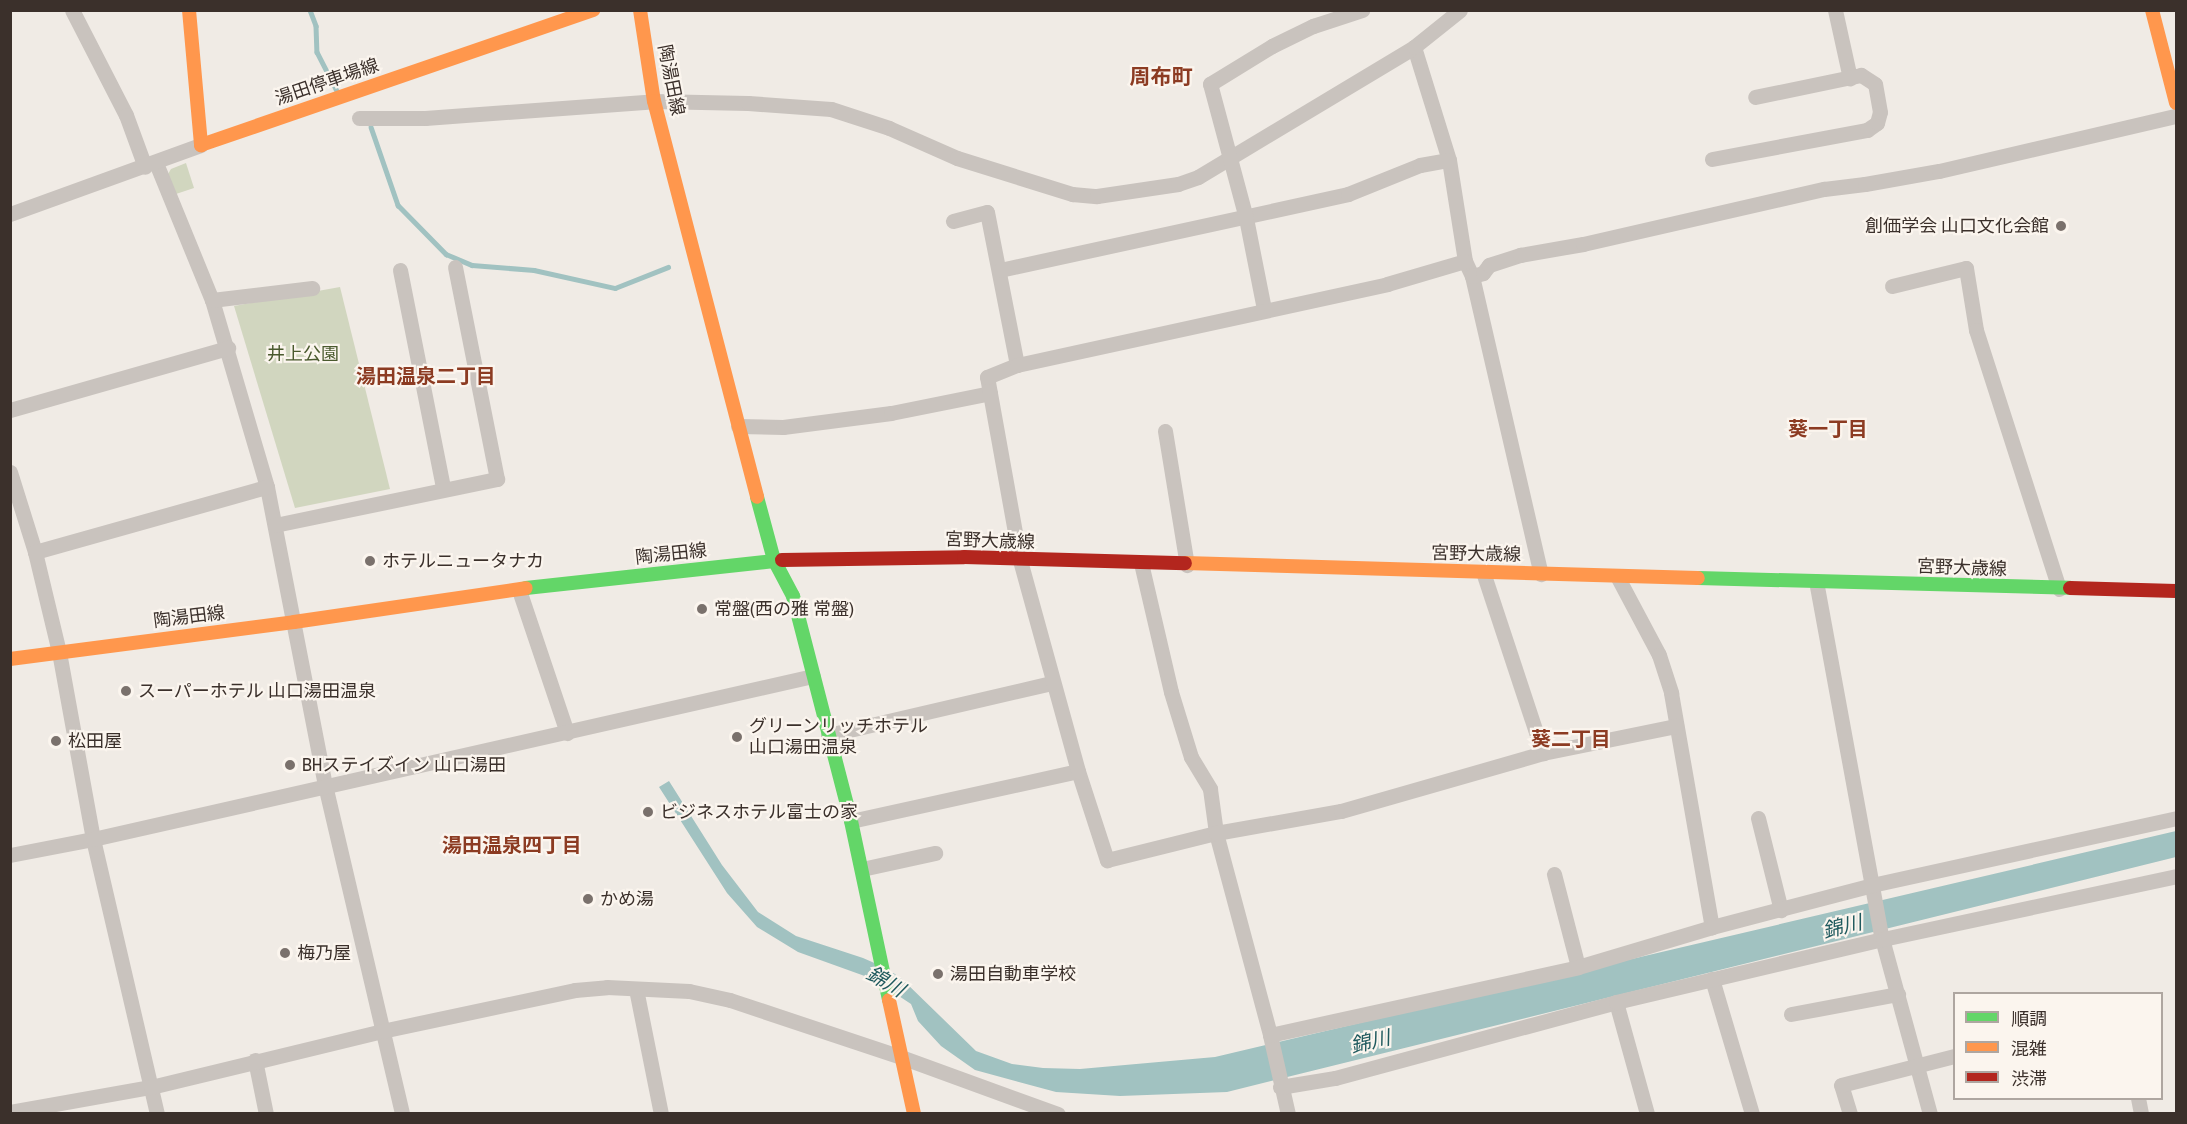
<!DOCTYPE html>
<meta charset="utf-8">
<style>
body{margin:0}
#map{position:relative;width:2187px;height:1124px;overflow:hidden;background:#f0ebe5;font-family:"Archivo Narrow","Noto Sans JP",sans-serif}
div>[style]{position:absolute}
.green>*{inset:0;background:#d1d6bf}
.water>*{inset:0;background:#a1c2c1}
.stream>*{height:4.5px;margin:-2.25px;padding:0 2.25px;transform-origin:2.25px;border-radius:2.25px;background:#a1c2c1}
.street>*{height:15px;margin:-7.5px;padding:0 7.5px;transform-origin:7.5px;border-radius:7.5px;background:#c9c3be}
.fast>*{height:14px;margin:-7px;padding:0 7px;transform-origin:7px;border-radius:7px;background:#63d668}
.slow>*{height:14px;margin:-7px;padding:0 7px;transform-origin:7px;border-radius:7px;background:#ff974d}
.jam>*{height:14px;margin:-7px;padding:0 7px;transform-origin:7px;border-radius:7px;background:#b3261e}
.dots>*{width:16px;height:16px;translate:-50% -50%;box-sizing:border-box;border:3px solid #fbf5ee;border-radius:50%}
span{translate:-50% -50%;white-space:nowrap;text-align:center;line-height:1.15;-webkit-text-stroke:4.5px #fbf5ee;paint-order:stroke}
.street-label{font-size:18px;color:#3b302b}
.poi-label{font-size:18px;color:#3b302b}
.right{translate:-100% -50%;text-align:right}
.left{translate:0 -50%;text-align:left}
.park-label{font-size:18px;color:#4a5a2e}
.neighbourhood-label{font-size:20px;color:#8c3b22;font-weight:700}
.water-label{font-size:20px;color:#1f5a5e;font-style:italic}
.quarter-label{font-size:21px;color:#8c3b22;font-weight:700}
.frame{position:absolute;inset:0;border:12px solid #3b302b;pointer-events:none}
.legend{position:absolute;left:1953px;top:992px;width:210px;height:108px;box-sizing:border-box;background:#fbf5ee;border:2px solid #aea6a0;margin:0;padding:8px 10px;list-style:none;font-size:18px;color:#3b302b}
.legend li{display:flex;align-items:center;gap:12px;height:30px}
.legend b{width:30px;border:2px solid #aea6a0}
</style>
<div id="map">
<div class="green">
<i style="clip-path:polygon(186px 163px,194px 188px,176px 194px,168px 174px,171px 169px)"></i>
<i style="clip-path:polygon(340px 287px,390px 489px,295px 508px,234px 306px)"></i>
</div>
<div class="water">
<i style="clip-path:polygon(669px 781px,722px 865px,758px 912px,796px 936px,863px 958px,888px 969px,903px 980px,976px 1051px,1012px 1064px,1043px 1068px,1080px 1069px,1215px 1057px,2176px 831px,2176px 857px,1227px 1092px,1120px 1096px,1056px 1092px,975px 1070px,941px 1046px,918px 1021px,911px 1004px,873px 979px,798px 952px,757px 927px,727px 893px,659px 787px)"></i>
</div>
<div class="stream">
<i style="left:310px;top:10px;width:17px;rotate:69deg"></i>
<i style="left:316px;top:26px;width:26px;rotate:88deg"></i>
<i style="left:317px;top:52px;width:44px;rotate:62.9deg"></i>
<i style="left:371px;top:127px;width:83px;rotate:70.9deg"></i>
<i style="left:398px;top:205px;width:69px;rotate:45.6deg"></i>
<i style="left:446px;top:254px;width:28px;rotate:23deg"></i>
<i style="left:472px;top:265px;width:62px;rotate:4.6deg"></i>
<i style="left:534px;top:270px;width:83px;rotate:12.5deg"></i>
<i style="left:615px;top:288px;width:57px;rotate:-21.6deg"></i>
</div>
<div class="street">
<i style="left:72px;top:10px;width:118px;rotate:62.8deg"></i>
<i style="left:126px;top:115px;width:55px;rotate:69.9deg"></i>
<i style="left:1835px;top:10px;width:70px;rotate:77.6deg"></i>
<i style="left:1414px;top:47px;width:118px;rotate:72.8deg"></i>
<i style="left:1449px;top:160px;width:102px;rotate:81deg"></i>
<i style="left:1465px;top:261px;width:17px;rotate:65deg"></i>
<i style="left:1472px;top:276px;width:306px;rotate:77deg"></i>
<i style="left:359px;top:118px;width:66px"></i>
<i style="left:425px;top:118px;width:230px;rotate:-4.2deg"></i>
<i style="left:654px;top:101px;width:94px;rotate:1.2deg"></i>
<i style="left:748px;top:103px;width:83px;rotate:4.1deg"></i>
<i style="left:831px;top:109px;width:61px;rotate:18.1deg"></i>
<i style="left:889px;top:128px;width:74px;rotate:23.8deg"></i>
<i style="left:957px;top:158px;width:121px;rotate:17.4deg"></i>
<i style="left:1072px;top:194px;width:25px;rotate:5deg"></i>
<i style="left:1097px;top:196px;width:82px;rotate:-8.4deg"></i>
<i style="left:1178px;top:184px;width:21px;rotate:-19deg"></i>
<i style="left:1198px;top:177px;width:252px;rotate:-31deg"></i>
<i style="left:1414px;top:47px;width:59px;rotate:-38.8deg"></i>
<i style="left:1712px;top:159px;width:158px;rotate:-10.6deg"></i>
<i style="left:1867px;top:130px;width:12px;rotate:-35deg"></i>
<i style="left:1877px;top:123px;width:11px;rotate:-75deg"></i>
<i style="left:1880px;top:112px;width:28px;rotate:-100deg"></i>
<i style="left:1875px;top:84px;width:17px;rotate:-147deg"></i>
<i style="left:1861px;top:75px;width:108px;rotate:168.3deg"></i>
<i style="left:156px;top:163px;width:148px;rotate:67.8deg"></i>
<i style="left:212px;top:300px;width:195px;rotate:73.6deg"></i>
<i style="left:267px;top:487px;width:304px;rotate:79deg"></i>
<i style="left:325px;top:785px;width:338px;rotate:76.8deg"></i>
<i style="left:10px;top:214px;width:203px;rotate:-19.9deg"></i>
<i style="left:953px;top:221px;width:35px;rotate:-15deg"></i>
<i style="left:987px;top:212px;width:156px;rotate:78.9deg"></i>
<i style="left:400px;top:270px;width:222px;rotate:78.8deg"></i>
<i style="left:1000px;top:270px;width:356px;rotate:-12.3deg"></i>
<i style="left:1348px;top:194px;width:78px;rotate:-21.9deg"></i>
<i style="left:1420px;top:165px;width:29px;rotate:-10deg"></i>
<i style="left:1472px;top:276px;width:11px;rotate:-15deg"></i>
<i style="left:1483px;top:273px;width:10px;rotate:-53deg"></i>
<i style="left:1489px;top:265px;width:33px;rotate:-18deg"></i>
<i style="left:1520px;top:255px;width:64px;rotate:-9.9deg"></i>
<i style="left:1583px;top:244px;width:247px;rotate:-12.9deg"></i>
<i style="left:1824px;top:189px;width:41px;rotate:-7deg"></i>
<i style="left:1865px;top:184px;width:75px;rotate:-10deg"></i>
<i style="left:1939px;top:171px;width:243px;rotate:-13.1deg"></i>
<i style="left:1892px;top:286px;width:76px;rotate:-13.7deg"></i>
<i style="left:1966px;top:268px;width:63px;rotate:80.8deg"></i>
<i style="left:1976px;top:330px;width:272px;rotate:72.2deg"></i>
<i style="left:212px;top:300px;width:101px;rotate:-6.8deg"></i>
<i style="left:1264px;top:309px;width:93px;rotate:-101.2deg"></i>
<i style="left:1246px;top:218px;width:139px;rotate:-105deg"></i>
<i style="left:1210px;top:84px;width:73px;rotate:-31.5deg"></i>
<i style="left:1272px;top:46px;width:46px;rotate:-26deg"></i>
<i style="left:1313px;top:26px;width:52px;rotate:-18.1deg"></i>
<i style="left:10px;top:410px;width:227px;rotate:-15.9deg"></i>
<i style="left:738px;top:426px;width:45px;rotate:1.3deg"></i>
<i style="left:783px;top:427px;width:109px;rotate:-7.4deg"></i>
<i style="left:891px;top:413px;width:101px;rotate:-11.4deg"></i>
<i style="left:1165px;top:431px;width:136px;rotate:80.7deg"></i>
<i style="left:10px;top:472px;width:84px;rotate:72.6deg"></i>
<i style="left:35px;top:552px;width:103px;rotate:76.5deg"></i>
<i style="left:59px;top:652px;width:190px;rotate:79.7deg"></i>
<i style="left:93px;top:839px;width:282px;rotate:76.9deg"></i>
<i style="left:275px;top:525px;width:227px;rotate:-11.7deg"></i>
<i style="left:497px;top:479px;width:216px;rotate:-101.2deg"></i>
<i style="left:35px;top:552px;width:241px;rotate:-15.7deg"></i>
<i style="left:1141px;top:563px;width:132px;rotate:76.9deg"></i>
<i style="left:1171px;top:692px;width:68px;rotate:72.9deg"></i>
<i style="left:1191px;top:757px;width:37px;rotate:59deg"></i>
<i style="left:1210px;top:789px;width:44px;rotate:82.2deg"></i>
<i style="left:1216px;top:833px;width:209px;rotate:75deg"></i>
<i style="left:1270px;top:1035px;width:81px;rotate:77.2deg"></i>
<i style="left:1483px;top:572px;width:191px;rotate:71.7deg"></i>
<i style="left:1617px;top:576px;width:89px;rotate:62deg"></i>
<i style="left:1659px;top:655px;width:40px;rotate:72deg"></i>
<i style="left:1671px;top:693px;width:238px;rotate:80.1deg"></i>
<i style="left:1816px;top:581px;width:360px;rotate:79.6deg"></i>
<i style="left:1881px;top:935px;width:186px;rotate:74.7deg"></i>
<i style="left:519px;top:590px;width:151px;rotate:71.4deg"></i>
<i style="left:828px;top:735px;width:230px;rotate:-13.1deg"></i>
<i style="left:1078px;top:771px;width:94px;rotate:72deg"></i>
<i style="left:1107px;top:860px;width:112px;rotate:-13.9deg"></i>
<i style="left:1216px;top:833px;width:127px;rotate:-10deg"></i>
<i style="left:1341px;top:811px;width:210px;rotate:-16deg"></i>
<i style="left:1543px;top:753px;width:136px;rotate:-11.5deg"></i>
<i style="left:1758px;top:818px;width:95px;rotate:76deg"></i>
<i style="left:851px;top:821px;width:232px;rotate:-12.4deg"></i>
<i style="left:1078px;top:771px;width:219px;rotate:-105.4deg"></i>
<i style="left:1020px;top:560px;width:186px;rotate:-100.2deg"></i>
<i style="left:987px;top:377px;width:32px;rotate:-22deg"></i>
<i style="left:1017px;top:365px;width:379px;rotate:-12.3deg"></i>
<i style="left:1387px;top:284px;width:81px;rotate:-16.4deg"></i>
<i style="left:10px;top:855px;width:85px;rotate:-10.9deg"></i>
<i style="left:93px;top:839px;width:738px;rotate:-12.76deg"></i>
<i style="left:862px;top:869px;width:75px;rotate:-12.4deg"></i>
<i style="left:1554px;top:874px;width:96px;rotate:75.5deg"></i>
<i style="left:1712px;top:979px;width:141px;rotate:73.5deg"></i>
<i style="left:636px;top:989px;width:127px;rotate:78.7deg"></i>
<i style="left:1616px;top:1002px;width:116px;rotate:74.5deg"></i>
<i style="left:1791px;top:1014px;width:109px;rotate:-10.6deg"></i>
<i style="left:1270px;top:1035px;width:315px;rotate:-12.4deg"></i>
<i style="left:1578px;top:967px;width:140px;rotate:-16.6deg"></i>
<i style="left:1712px;top:927px;width:165px;rotate:-14.7deg"></i>
<i style="left:1872px;top:885px;width:311px;rotate:-12.4deg"></i>
<i style="left:255px;top:1060px;width:55px;rotate:78.5deg"></i>
<i style="left:1280px;top:1087px;width:56px;rotate:-9.3deg"></i>
<i style="left:1335px;top:1078px;width:291px;rotate:-15.1deg"></i>
<i style="left:1616px;top:1002px;width:274px;rotate:-13.3deg"></i>
<i style="left:1883px;top:939px;width:300px;rotate:-12.1deg"></i>
<i style="left:2138px;top:1098px;width:16px;rotate:79deg"></i>
<i style="left:10px;top:1112px;width:143px;rotate:-10.1deg"></i>
<i style="left:151px;top:1087px;width:238px;rotate:-13.6deg"></i>
<i style="left:382px;top:1031px;width:197px;rotate:-12deg"></i>
<i style="left:575px;top:990px;width:32px;rotate:-5deg"></i>
<i style="left:607px;top:987px;width:82px;rotate:2.8deg"></i>
<i style="left:689px;top:991px;width:42px;rotate:12.4deg"></i>
<i style="left:730px;top:1000px;width:180px;rotate:18.4deg"></i>
<i style="left:901px;top:1057px;width:167px;rotate:20deg"></i>
<i style="left:1850px;top:1114px;width:30px;rotate:-107deg"></i>
<i style="left:1841px;top:1085px;width:117px;rotate:-14.4deg"></i>
</div>
<div class="fast">
<i style="left:757px;top:497px;width:65px;rotate:74.9deg"></i>
<i style="left:774px;top:560px;width:41px;rotate:62.2deg"></i>
<i style="left:793px;top:596px;width:232px;rotate:75.5deg"></i>
<i style="left:851px;top:821px;width:183px;rotate:78deg"></i>
<i style="left:1698px;top:578px;width:372px;rotate:1.5deg"></i>
<i style="left:526px;top:588px;width:258px;rotate:-6.2deg"></i>
</div>
<div class="slow">
<i style="left:189px;top:10px;width:136px;rotate:84.9deg"></i>
<i style="left:201px;top:145px;width:415px;rotate:-19deg"></i>
<i style="left:640px;top:10px;width:92px;rotate:81.3deg"></i>
<i style="left:654px;top:101px;width:409px;rotate:75.4deg"></i>
<i style="left:2152px;top:10px;width:96px;rotate:75.5deg"></i>
<i style="left:1185px;top:563px;width:513px;rotate:1.67deg"></i>
<i style="left:10px;top:659px;width:286px;rotate:-7.4deg"></i>
<i style="left:294px;top:622px;width:234px;rotate:-8.3deg"></i>
<i style="left:889px;top:1000px;width:117px;rotate:77.6deg"></i>
</div>
<div class="jam">
<i style="left:782px;top:560px;width:182px;rotate:-0.9deg"></i>
<i style="left:964px;top:557px;width:221px;rotate:1.6deg"></i>
<i style="left:2070px;top:588px;width:106px;rotate:1.6deg"></i>
</div>
<div class="dots">
<i style="left:2061px;top:226px;background:#7a716c"></i>
<i style="left:370px;top:561px;background:#7a716c"></i>
<i style="left:702px;top:609px;background:#7a716c"></i>
<i style="left:126px;top:691px;background:#7a716c"></i>
<i style="left:737px;top:737px;background:#7a716c"></i>
<i style="left:56px;top:741px;background:#7a716c"></i>
<i style="left:290px;top:765px;background:#7a716c"></i>
<i style="left:648px;top:812px;background:#7a716c"></i>
<i style="left:588px;top:899px;background:#7a716c"></i>
<i style="left:285px;top:953px;background:#7a716c"></i>
<i style="left:938px;top:974px;background:#7a716c"></i>
</div>
<div class="street-label">
<span style="left:671px;top:80px;rotate:79deg">陶湯田線</span>
<span style="left:327px;top:82px;rotate:-19deg">湯田停車場線</span>
<span style="left:990px;top:541px;rotate:2deg">宮野大歳線</span>
<span style="left:671px;top:554px;rotate:-6deg">陶湯田線</span>
<span style="left:1476px;top:554px;rotate:1deg">宮野大歳線</span>
<span style="left:1962px;top:568px;rotate:2deg">宮野大歳線</span>
<span style="left:189px;top:617px;rotate:-7deg">陶湯田線</span>
</div>
<div class="poi-label">
<span class="right" style="left:2049px;top:226px">創価学会 山口文化会館</span>
<span class="left" style="left:382px;top:561px">ホテルニュータナカ</span>
<span class="left" style="left:714px;top:609px">常盤(西の雅 常盤)</span>
<span class="left" style="left:138px;top:691px">スーパーホテル 山口湯田温泉</span>
<span class="left" style="left:749px;top:737px">グリーンリッチホテル<br>山口湯田温泉</span>
<span class="left" style="left:68px;top:741px">松田屋</span>
<span class="left" style="left:302px;top:765px">BHステイズイン 山口湯田</span>
<span class="left" style="left:660px;top:812px">ビジネスホテル富士の家</span>
<span class="left" style="left:600px;top:899px">かめ湯</span>
<span class="left" style="left:297px;top:953px">梅乃屋</span>
<span class="left" style="left:950px;top:974px">湯田自動車学校</span>
</div>
<div class="park-label">
<span style="left:303px;top:354px">井上公園</span>
</div>
<div class="neighbourhood-label">
<span style="left:426px;top:375px">湯田温泉二丁目</span>
<span style="left:1828px;top:428px">葵一丁目</span>
<span style="left:1571px;top:738px">葵二丁目</span>
<span style="left:512px;top:844px">湯田温泉四丁目</span>
</div>
<div class="water-label">
<span style="left:1842px;top:926px;rotate:-14deg">錦川</span>
<span style="left:886px;top:981px;rotate:30deg">錦川</span>
<span style="left:1370px;top:1041px;rotate:-13deg">錦川</span>
</div>
<div class="quarter-label">
<span style="left:1161px;top:77px">周布町</span>
</div>
<div class="frame"></div>
<ul class="legend">
<li><b style="height:8px;background:#63d668"></b>順調</li>
<li><b style="height:8px;background:#ff974d"></b>混雑</li>
<li><b style="height:8px;background:#b3261e"></b>渋滞</li>
</ul>
</div>
